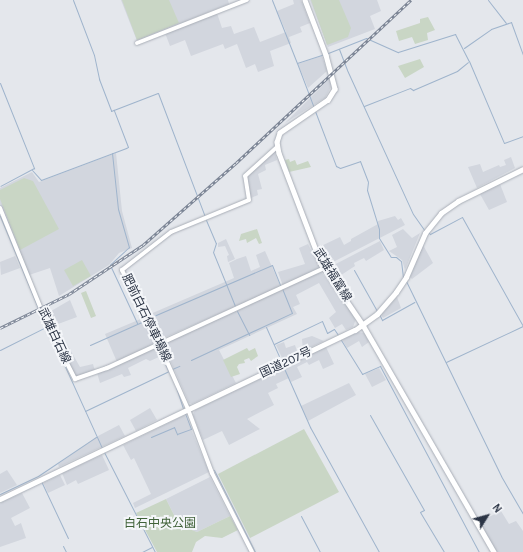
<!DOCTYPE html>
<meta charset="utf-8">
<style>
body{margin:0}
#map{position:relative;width:523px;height:552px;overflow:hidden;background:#e4e7ec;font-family:Karla,"Noto Sans JP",sans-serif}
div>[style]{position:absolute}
.built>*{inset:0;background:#d2d6de}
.green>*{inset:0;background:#c9d6c5}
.stream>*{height:1px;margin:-0.5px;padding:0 0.5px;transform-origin:0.5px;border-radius:0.5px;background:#9fb4cc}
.roads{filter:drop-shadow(0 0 1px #a9aeb7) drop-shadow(0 0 1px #a9aeb7)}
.secondary>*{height:4px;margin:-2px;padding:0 2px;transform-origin:2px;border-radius:2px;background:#fff}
.primary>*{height:4.5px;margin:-2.25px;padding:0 2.25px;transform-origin:2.25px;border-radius:2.25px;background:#fff}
.highway>*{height:5px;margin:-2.5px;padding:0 2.5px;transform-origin:2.5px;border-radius:2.5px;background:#fff}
.rail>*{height:2.5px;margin-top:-1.25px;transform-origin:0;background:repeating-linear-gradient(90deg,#f4f6f9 0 3px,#7d8696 0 6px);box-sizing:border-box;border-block:1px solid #7d8696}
span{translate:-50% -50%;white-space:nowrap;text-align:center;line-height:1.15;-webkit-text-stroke:4px #f4f6f9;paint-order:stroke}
.street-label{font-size:12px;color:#2b3445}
.park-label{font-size:12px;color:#3f6138}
.north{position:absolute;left:467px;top:496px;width:40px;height:40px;-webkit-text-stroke:3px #f4f6f9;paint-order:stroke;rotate:53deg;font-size:11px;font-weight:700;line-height:16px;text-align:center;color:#2b3445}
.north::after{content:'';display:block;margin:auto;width:14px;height:18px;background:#2b3445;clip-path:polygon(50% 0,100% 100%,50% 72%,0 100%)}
</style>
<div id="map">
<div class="built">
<i style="clip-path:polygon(121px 0,228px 0,229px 4px,137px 41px)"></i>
<i style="clip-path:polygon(293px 0,301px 0,310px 23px,300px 27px,302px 32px,289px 37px,291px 43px,270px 51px,274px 66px,258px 72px,255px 64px,246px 68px,237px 44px,225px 49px,223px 44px,191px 56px,185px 40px,170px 46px,165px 33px,217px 13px,222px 28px,231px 26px,234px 34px,254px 27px,260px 42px,286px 32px,277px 11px,294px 4px)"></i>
<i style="clip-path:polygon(310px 0,377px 0,381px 11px,370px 16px,375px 29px,328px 47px)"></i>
<i style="clip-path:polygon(322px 56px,327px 71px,308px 88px,298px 64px)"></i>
<i style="clip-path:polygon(330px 78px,331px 87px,325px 98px,285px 123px)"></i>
<i style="clip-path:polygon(274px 151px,277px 160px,265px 165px,266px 170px,258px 174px,262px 189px,257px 190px,258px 195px,251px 198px,246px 183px,247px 175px)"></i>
<i style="clip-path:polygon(116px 153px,122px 211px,132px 248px,119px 253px,109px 265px,59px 296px,50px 268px,29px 275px,0 203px,0 188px,32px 172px,39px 182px)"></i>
<i style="clip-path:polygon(511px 157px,515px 168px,477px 188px,468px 167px,480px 164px,483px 172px,499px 165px,500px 167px,506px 165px,504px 160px)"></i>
<i style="clip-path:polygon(500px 184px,507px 202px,489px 210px,480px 194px)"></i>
<i style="clip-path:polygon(395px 216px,398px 220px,401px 218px,405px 225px,335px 261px,326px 264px,323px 261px,317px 248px,340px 237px,344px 245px,351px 241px,351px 239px,378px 224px,378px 221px)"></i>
<i style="clip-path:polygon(403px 229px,412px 238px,420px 233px,405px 270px,402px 260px,389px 251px,397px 247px,392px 235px)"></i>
<i style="clip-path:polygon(226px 239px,235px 259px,228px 262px,227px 256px,229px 255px,225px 246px,218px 247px,218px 243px)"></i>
<i style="clip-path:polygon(380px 241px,384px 250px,366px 261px,364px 258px,354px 263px,355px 266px,335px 279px,330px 267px)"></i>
<i style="clip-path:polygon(308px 244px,320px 268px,283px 286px,278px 272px,305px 264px,299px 248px)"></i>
<i style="clip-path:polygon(423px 245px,433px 263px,412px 279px,410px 277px)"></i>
<i style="clip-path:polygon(265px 251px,281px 287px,159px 340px,148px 315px,234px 278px,229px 263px,237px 259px,246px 256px,251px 271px,260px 267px,256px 255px)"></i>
<i style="clip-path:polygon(15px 256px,20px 268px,1px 275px,0 262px)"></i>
<i style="clip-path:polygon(321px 272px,341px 296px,356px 319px,353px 327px,346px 330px,342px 324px,335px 328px,329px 318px,336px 312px,319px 283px,296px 295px,300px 304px,293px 307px,297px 314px,219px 350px,236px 383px,192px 404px,189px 403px,163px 344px)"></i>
<i style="clip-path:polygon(397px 297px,401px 308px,383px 318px,381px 315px)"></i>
<i style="clip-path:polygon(70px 300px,77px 317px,50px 327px,46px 314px)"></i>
<i style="clip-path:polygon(143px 318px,155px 344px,117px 362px,105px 334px)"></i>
<i style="clip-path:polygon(358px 332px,364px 333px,369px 342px,362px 347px,359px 341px,347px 348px,342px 340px)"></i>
<i style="clip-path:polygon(312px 336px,324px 341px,303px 351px,302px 339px)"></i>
<i style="clip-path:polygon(64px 339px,80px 367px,93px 364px,95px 371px,76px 377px,57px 341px)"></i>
<i style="clip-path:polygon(284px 342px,286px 348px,295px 345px,298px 354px,283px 360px,276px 345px)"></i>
<i style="clip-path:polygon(156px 346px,161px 356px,150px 361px,146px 359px,128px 368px,131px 375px,124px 377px,122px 374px,100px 383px,97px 373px)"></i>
<i style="clip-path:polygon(326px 347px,334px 364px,323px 369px,319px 360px,309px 365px,307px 362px,297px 367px,302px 377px,291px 382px,289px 378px,276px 384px,278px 388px,268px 393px,274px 405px,247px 419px,260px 429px,229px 445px,222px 431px,203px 440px,193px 415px,195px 410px)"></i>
<i style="clip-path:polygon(379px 368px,386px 380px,372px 387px,365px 374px)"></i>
<i style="clip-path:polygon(349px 383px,356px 395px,308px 421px,301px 406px)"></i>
<i style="clip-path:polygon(150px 408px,157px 420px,136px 431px,130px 420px)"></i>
<i style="clip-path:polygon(185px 415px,209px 472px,135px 508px,133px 503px,151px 494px,134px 458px,131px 460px,123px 445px)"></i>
<i style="clip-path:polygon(119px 425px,125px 436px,59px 467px,58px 464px,98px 436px)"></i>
<i style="clip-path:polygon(102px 455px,109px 470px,78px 484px,76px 480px,67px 485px,62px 473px)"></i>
<i style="clip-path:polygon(7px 470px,17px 485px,0 493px,0 474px)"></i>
<i style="clip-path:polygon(60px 475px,65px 485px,48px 493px,43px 483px)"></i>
<i style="clip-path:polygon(210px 477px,230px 516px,197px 532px,179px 525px,166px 499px)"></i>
<i style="clip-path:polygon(22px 493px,30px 508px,11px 518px,15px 526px,21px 523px,26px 538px,0 547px,0 503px)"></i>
<i style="clip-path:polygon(501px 511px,509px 524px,516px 521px,523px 531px,523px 552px,496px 552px,479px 522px)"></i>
</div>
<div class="green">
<i style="clip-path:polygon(122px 0,169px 0,179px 23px,137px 40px)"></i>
<i style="clip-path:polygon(311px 0,339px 0,351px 28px,348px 37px,327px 45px)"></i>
<i style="clip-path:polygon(428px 17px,435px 30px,427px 33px,428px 40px,415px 44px,412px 37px,399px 41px,396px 31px,420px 23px,420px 19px)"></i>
<i style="clip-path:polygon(420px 59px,424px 67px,405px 78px,398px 66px)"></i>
<i style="clip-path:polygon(289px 159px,290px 162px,295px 160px,297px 165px,308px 161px,311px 167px,289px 172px,285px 160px)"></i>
<i style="clip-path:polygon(24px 178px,33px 181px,59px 229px,20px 250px,0 199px,0 190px)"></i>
<i style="clip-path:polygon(257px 229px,262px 243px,259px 244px,256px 238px,247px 243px,246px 239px,239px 241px,241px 234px)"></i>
<i style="clip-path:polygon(82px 260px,91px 276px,73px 286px,64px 270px)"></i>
<i style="clip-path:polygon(86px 291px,96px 316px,91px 318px,81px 293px)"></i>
<i style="clip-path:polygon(247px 348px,249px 351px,255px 348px,258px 356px,251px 361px,249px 358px,244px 360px,245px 363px,239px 364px,237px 367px,240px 374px,231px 377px,223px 360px)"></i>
<i style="clip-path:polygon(304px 429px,339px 492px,250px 538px,218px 474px)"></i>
<i style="clip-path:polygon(166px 499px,179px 525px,197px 532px,230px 516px,238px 530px,222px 538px,205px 536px,196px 542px,192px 552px,157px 552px,136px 513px)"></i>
</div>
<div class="stream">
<i style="left:73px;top:0;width:59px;rotate:69.1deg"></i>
<i style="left:94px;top:55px;width:25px;rotate:78deg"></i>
<i style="left:99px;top:79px;width:34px;rotate:69deg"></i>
<i style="left:111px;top:111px;width:50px;rotate:-21deg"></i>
<i style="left:158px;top:93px;width:133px;rotate:69.2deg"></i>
<i style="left:272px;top:0;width:68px;rotate:68.4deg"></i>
<i style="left:297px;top:63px;width:29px;rotate:-18deg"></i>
<i style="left:488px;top:0;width:29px;rotate:52deg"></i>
<i style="left:464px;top:48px;width:33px;rotate:-35deg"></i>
<i style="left:491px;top:29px;width:21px;rotate:-19deg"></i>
<i style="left:511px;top:22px;width:35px;rotate:70deg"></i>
<i style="left:339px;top:49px;width:22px;rotate:69deg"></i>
<i style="left:347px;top:70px;width:158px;rotate:65.4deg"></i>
<i style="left:413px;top:214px;width:19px;rotate:55deg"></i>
<i style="left:328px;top:53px;width:41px;rotate:-21.5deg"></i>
<i style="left:366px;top:38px;width:35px;rotate:24deg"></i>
<i style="left:398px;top:52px;width:60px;rotate:-17.5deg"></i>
<i style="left:455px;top:34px;width:30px;rotate:63deg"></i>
<i style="left:469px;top:61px;width:89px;rotate:66.9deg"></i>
<i style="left:504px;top:143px;width:20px;rotate:-20deg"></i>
<i style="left:297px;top:63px;width:48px;rotate:69.3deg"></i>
<i style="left:0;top:83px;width:92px;rotate:68.2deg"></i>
<i style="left:34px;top:168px;width:38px;rotate:152deg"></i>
<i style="left:364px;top:106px;width:49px;rotate:-21.4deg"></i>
<i style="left:410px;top:88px;width:4px;rotate:34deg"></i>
<i style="left:413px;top:90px;width:48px;rotate:-23.4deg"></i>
<i style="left:457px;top:71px;width:14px;rotate:-39deg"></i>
<i style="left:315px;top:111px;width:59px;rotate:69.1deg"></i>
<i style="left:336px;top:166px;width:4px;rotate:27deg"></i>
<i style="left:340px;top:168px;width:21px;rotate:-19deg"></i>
<i style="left:360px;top:161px;width:22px;rotate:69deg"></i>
<i style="left:368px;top:182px;width:8px;rotate:97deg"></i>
<i style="left:367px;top:190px;width:41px;rotate:72.9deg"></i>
<i style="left:379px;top:229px;width:9px;rotate:90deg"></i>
<i style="left:379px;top:238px;width:22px;rotate:58deg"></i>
<i style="left:391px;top:257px;width:5px"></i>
<i style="left:396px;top:257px;width:6px;rotate:39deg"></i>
<i style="left:401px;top:261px;width:16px;rotate:83deg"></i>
<i style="left:112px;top:153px;width:56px;rotate:83.9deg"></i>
<i style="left:118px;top:209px;width:40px;rotate:74deg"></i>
<i style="left:129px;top:247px;width:26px;rotate:137deg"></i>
<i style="left:110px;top:265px;width:64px;rotate:65deg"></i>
<i style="left:32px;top:170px;width:13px;rotate:48deg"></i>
<i style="left:41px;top:180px;width:91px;rotate:-20.6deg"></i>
<i style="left:126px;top:148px;width:2px;rotate:-27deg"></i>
<i style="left:128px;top:147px;width:40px;rotate:-111deg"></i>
<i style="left:0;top:216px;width:107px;rotate:67.5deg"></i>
<i style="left:206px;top:220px;width:25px;rotate:67deg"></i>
<i style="left:216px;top:243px;width:9px;rotate:108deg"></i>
<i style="left:213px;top:252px;width:58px;rotate:67.8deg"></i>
<i style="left:428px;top:232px;width:3px;rotate:45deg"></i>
<i style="left:430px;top:234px;width:36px;rotate:-28deg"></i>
<i style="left:462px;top:217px;width:125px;rotate:60.8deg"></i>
<i style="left:354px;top:270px;width:47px;rotate:60.7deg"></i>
<i style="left:406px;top:281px;width:217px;rotate:64deg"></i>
<i style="left:501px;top:476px;width:44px;rotate:59.9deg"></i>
<i style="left:237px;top:311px;width:27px;rotate:63deg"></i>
<i style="left:379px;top:314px;width:7px;rotate:63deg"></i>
<i style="left:382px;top:320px;width:37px;rotate:-29deg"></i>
<i style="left:149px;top:318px;width:134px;rotate:-23.3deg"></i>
<i style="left:272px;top:265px;width:22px;rotate:68deg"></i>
<i style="left:145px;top:320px;width:2px;rotate:90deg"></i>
<i style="left:266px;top:327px;width:39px;rotate:66deg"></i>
<i style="left:149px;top:331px;width:13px;rotate:63deg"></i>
<i style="left:53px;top:340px;width:119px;rotate:65.6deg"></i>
<i style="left:341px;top:340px;width:40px;rotate:58deg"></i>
<i style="left:362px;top:374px;width:20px;rotate:-24deg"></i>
<i style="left:380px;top:366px;width:211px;rotate:62deg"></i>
<i style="left:274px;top:344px;width:53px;rotate:-25.6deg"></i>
<i style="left:322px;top:321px;width:13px;rotate:67deg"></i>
<i style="left:327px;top:333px;width:8px;rotate:-30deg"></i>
<i style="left:334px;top:329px;width:7px;rotate:56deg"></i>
<i style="left:90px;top:345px;width:59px;rotate:-24deg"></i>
<i style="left:0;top:350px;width:51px;rotate:-26.6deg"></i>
<i style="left:160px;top:352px;width:20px;rotate:66deg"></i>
<i style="left:191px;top:360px;width:111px;rotate:-25deg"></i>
<i style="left:292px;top:313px;width:27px;rotate:-112deg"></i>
<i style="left:446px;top:362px;width:85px;rotate:-25.1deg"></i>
<i style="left:283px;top:366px;width:67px;rotate:66.1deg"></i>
<i style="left:310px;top:427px;width:143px;rotate:61.1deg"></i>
<i style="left:172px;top:369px;width:8px;rotate:-23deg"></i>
<i style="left:176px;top:387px;width:22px;rotate:72deg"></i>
<i style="left:85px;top:411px;width:93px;rotate:-25.5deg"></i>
<i style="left:370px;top:415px;width:109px;rotate:60.4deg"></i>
<i style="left:424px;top:510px;width:4px;rotate:153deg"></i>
<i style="left:420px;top:512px;width:47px;rotate:59deg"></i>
<i style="left:151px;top:437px;width:25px;rotate:-23deg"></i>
<i style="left:174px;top:427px;width:8px;rotate:67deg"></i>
<i style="left:177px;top:434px;width:15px;rotate:-20deg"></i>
<i style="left:191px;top:429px;width:17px;rotate:-111deg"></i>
<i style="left:104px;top:452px;width:112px;rotate:63deg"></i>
<i style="left:214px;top:470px;width:92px;rotate:63.4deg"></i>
<i style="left:41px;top:481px;width:63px;rotate:64.7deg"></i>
<i style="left:0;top:494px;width:42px;rotate:-25.3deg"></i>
<i style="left:38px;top:476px;width:70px;rotate:-33.9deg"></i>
<i style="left:301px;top:516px;width:41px;rotate:62.2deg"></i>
<i style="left:63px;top:546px;width:7px;rotate:63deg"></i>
<i style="left:142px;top:552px;width:11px;rotate:-27deg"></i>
</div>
<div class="roads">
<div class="secondary">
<i style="left:137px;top:43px;width:118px;rotate:-21.4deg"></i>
<i style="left:0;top:208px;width:125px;rotate:67.9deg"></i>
<i style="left:47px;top:324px;width:62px;rotate:63deg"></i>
<i style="left:75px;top:379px;width:34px;rotate:-19deg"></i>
<i style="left:107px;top:368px;width:239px;rotate:-24.7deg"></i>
<i style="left:252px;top:552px;width:89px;rotate:-116.9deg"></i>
<i style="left:212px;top:473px;width:68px;rotate:-110.6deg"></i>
<i style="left:188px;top:409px;width:71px;rotate:-114deg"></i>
<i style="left:159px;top:344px;width:83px;rotate:-116.6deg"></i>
<i style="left:122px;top:270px;width:62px;rotate:-37.8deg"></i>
<i style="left:171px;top:232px;width:84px;rotate:-22.3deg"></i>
<i style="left:249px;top:200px;width:24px;rotate:-99deg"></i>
<i style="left:245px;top:176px;width:43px;rotate:-42.2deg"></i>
</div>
<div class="primary">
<i style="left:305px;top:0;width:59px;rotate:69.1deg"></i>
<i style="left:326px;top:55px;width:35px;rotate:75deg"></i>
<i style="left:335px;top:89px;width:13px;rotate:122deg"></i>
<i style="left:328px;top:100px;width:58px;rotate:145.5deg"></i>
<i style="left:280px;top:133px;width:9px;rotate:108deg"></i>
<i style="left:277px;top:142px;width:11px;rotate:80deg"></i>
<i style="left:279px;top:153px;width:118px;rotate:69.1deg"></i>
<i style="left:321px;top:263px;width:75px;rotate:55.9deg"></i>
<i style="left:363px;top:325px;width:262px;rotate:60deg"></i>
</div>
<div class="highway">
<i style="left:0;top:499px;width:393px;rotate:-25.5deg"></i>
<i style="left:355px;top:330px;width:27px;rotate:-36deg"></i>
<i style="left:377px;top:314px;width:29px;rotate:-49deg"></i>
<i style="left:396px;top:292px;width:18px;rotate:-56deg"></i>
<i style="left:406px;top:277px;width:48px;rotate:-66.6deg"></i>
<i style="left:425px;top:233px;width:26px;rotate:-51deg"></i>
<i style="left:441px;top:213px;width:21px;rotate:-35deg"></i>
<i style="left:458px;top:201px;width:72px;rotate:-26.2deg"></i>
</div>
</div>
<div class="rail">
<i style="left:0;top:328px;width:77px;rotate:-26.2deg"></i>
<i style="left:69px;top:294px;width:89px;rotate:-33.5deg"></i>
<i style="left:143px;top:245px;width:124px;rotate:-41.4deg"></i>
<i style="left:236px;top:163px;width:239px;rotate:-43deg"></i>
</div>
<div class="street-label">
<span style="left:332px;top:275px;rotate:58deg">武雄福富線</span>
<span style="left:146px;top:318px;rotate:64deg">肥前白石停車場線</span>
<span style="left:54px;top:336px;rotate:65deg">武雄白石線</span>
<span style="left:286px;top:363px;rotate:-25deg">国道207号</span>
</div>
<div class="park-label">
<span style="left:160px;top:524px">白石中央公園</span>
</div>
<div class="north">N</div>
</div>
